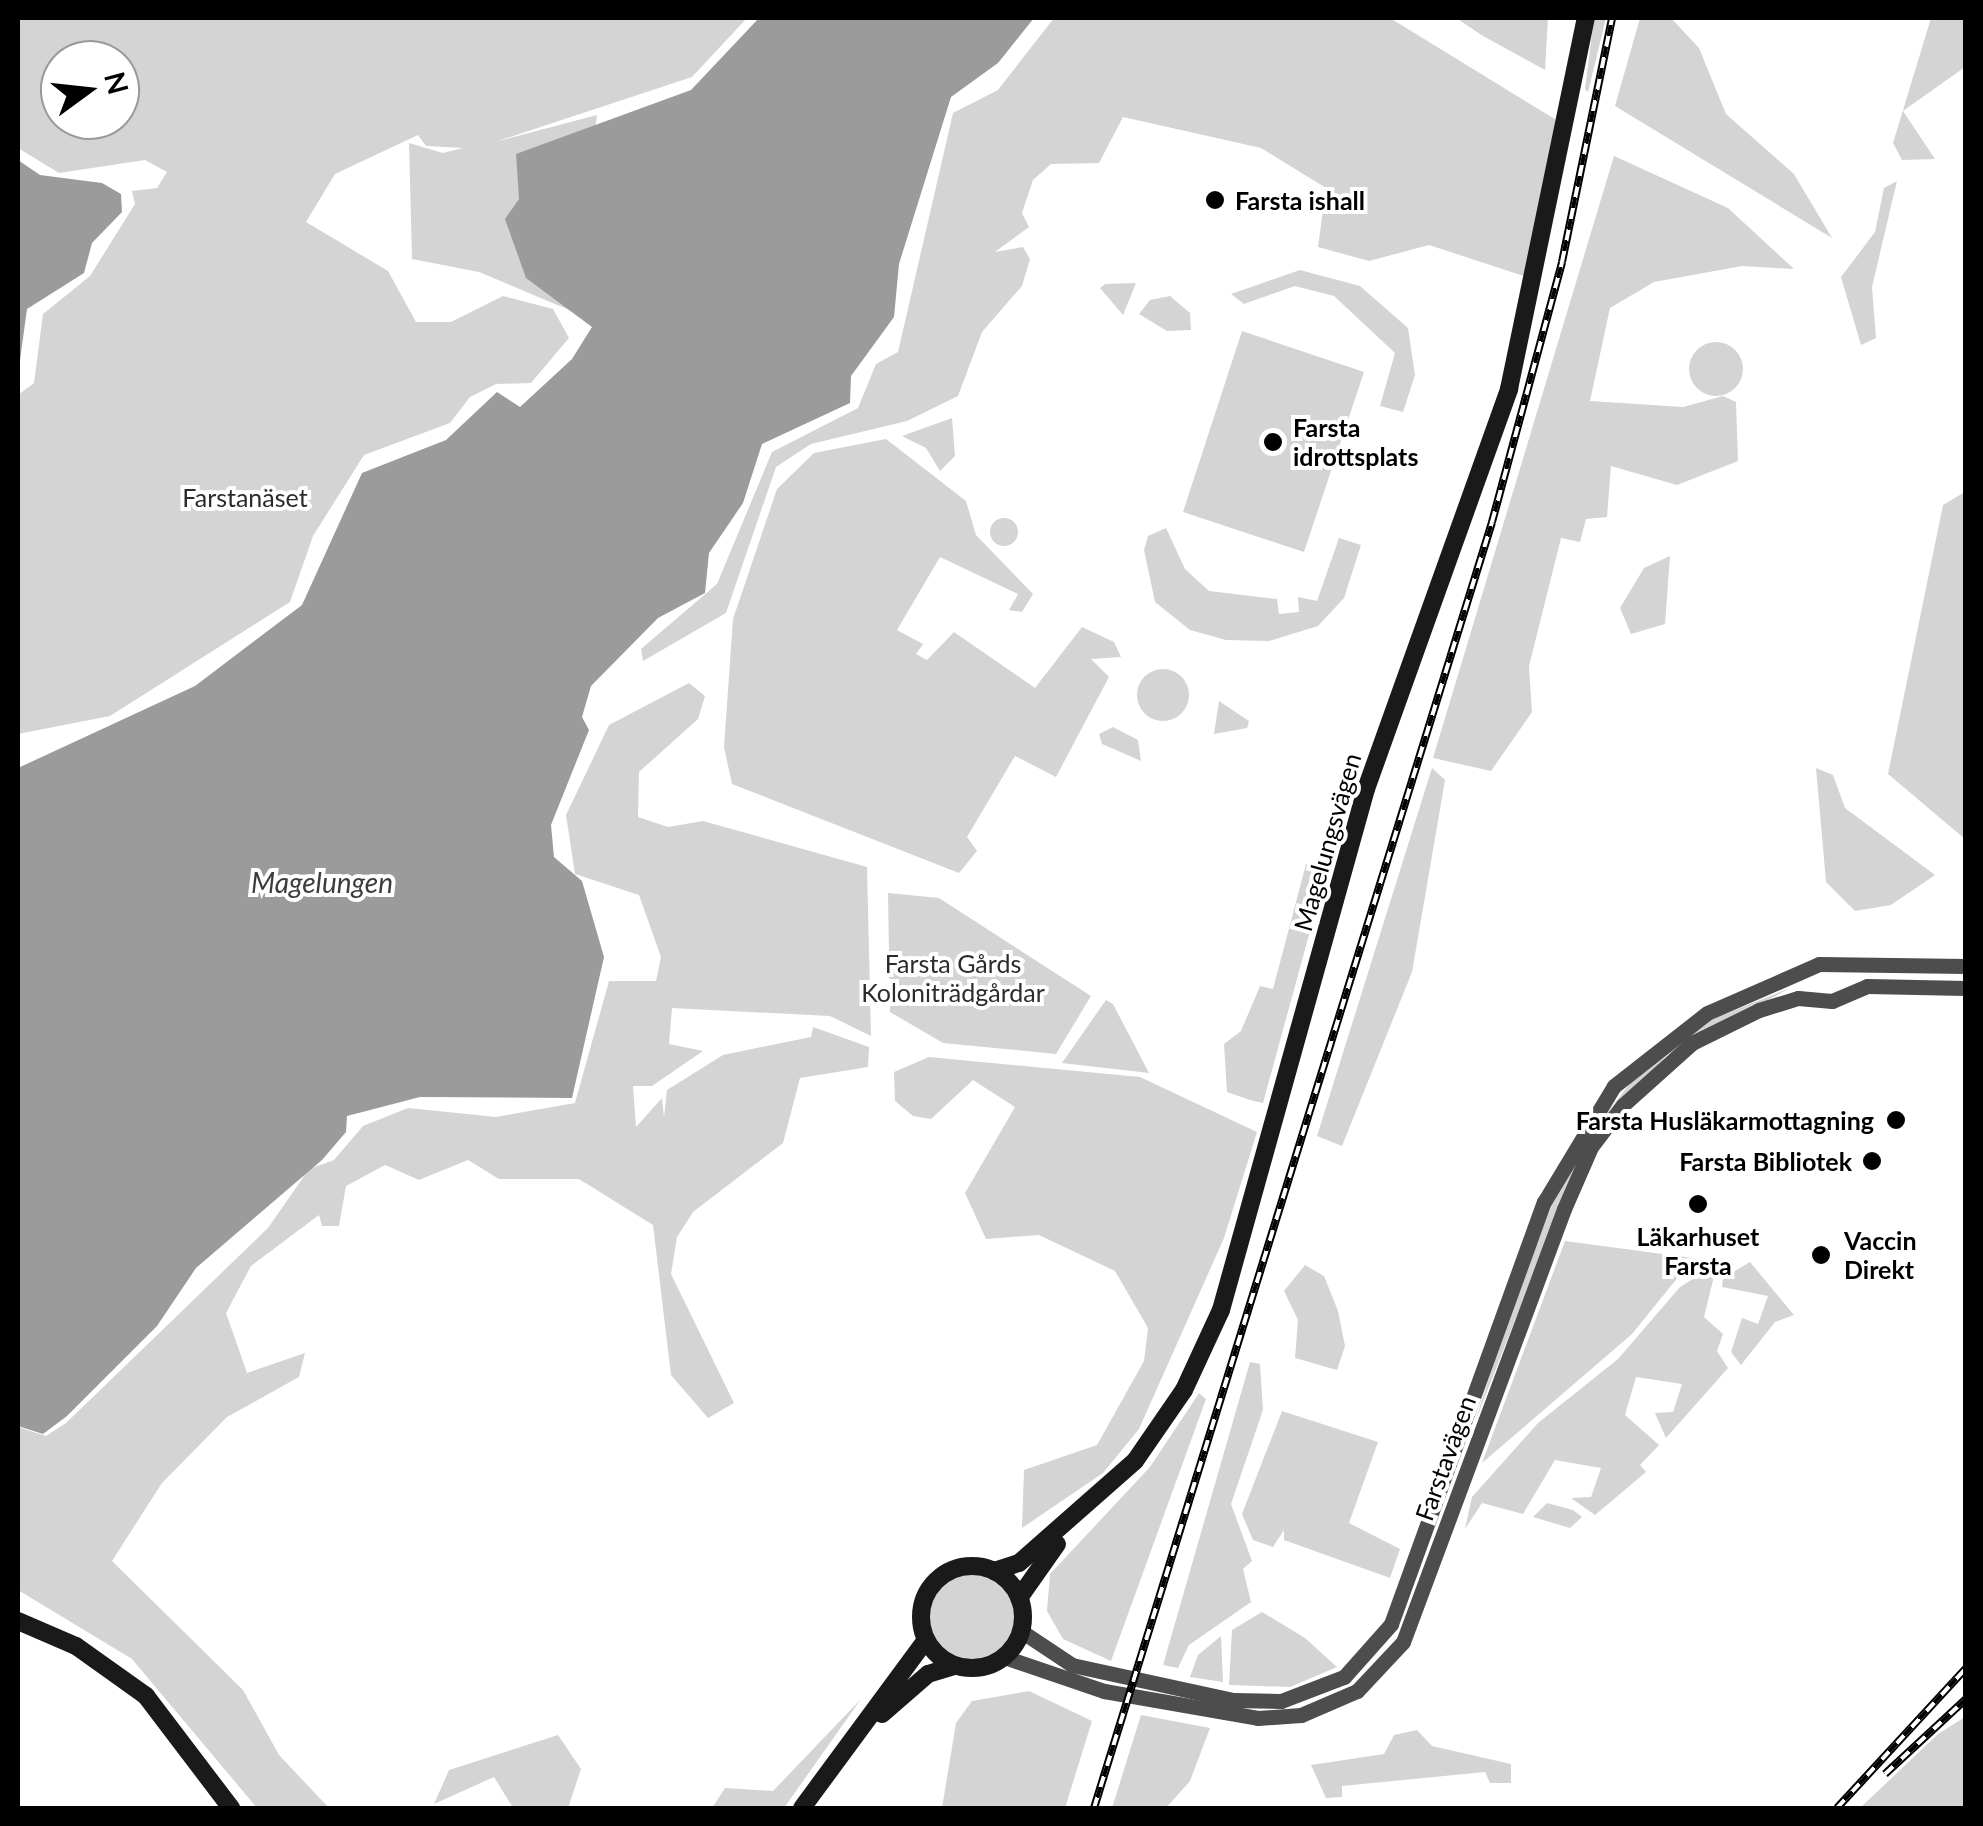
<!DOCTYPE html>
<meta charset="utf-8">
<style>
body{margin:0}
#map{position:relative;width:1983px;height:1826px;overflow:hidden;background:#fff;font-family:Lato,sans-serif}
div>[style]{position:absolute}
.green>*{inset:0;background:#d4d4d4}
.round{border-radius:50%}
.water>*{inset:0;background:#9b9b9b}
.tertiary>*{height:15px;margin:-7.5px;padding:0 7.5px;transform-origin:7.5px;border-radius:7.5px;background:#4d4d4d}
.secondary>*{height:18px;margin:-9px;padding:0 9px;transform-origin:9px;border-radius:9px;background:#1a1a1a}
.secondary>.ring{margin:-9px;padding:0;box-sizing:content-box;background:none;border:18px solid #1a1a1a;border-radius:50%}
.rail>*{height:8px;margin-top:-4px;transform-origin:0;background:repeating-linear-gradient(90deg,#fff 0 11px,#000 0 22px);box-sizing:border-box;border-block:2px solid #000}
.dots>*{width:28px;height:28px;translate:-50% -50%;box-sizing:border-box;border:5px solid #fff;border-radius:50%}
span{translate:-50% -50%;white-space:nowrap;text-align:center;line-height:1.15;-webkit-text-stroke:8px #fff;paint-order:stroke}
.poi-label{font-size:25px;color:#000;font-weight:700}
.left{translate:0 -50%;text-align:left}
.right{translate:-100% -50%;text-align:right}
.park-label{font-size:25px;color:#2b2b2b}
.street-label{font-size:25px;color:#000}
.water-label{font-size:28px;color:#3c3c3c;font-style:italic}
.frame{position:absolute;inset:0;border:20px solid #000;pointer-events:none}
.north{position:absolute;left:40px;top:40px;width:100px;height:100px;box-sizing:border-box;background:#fff;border:2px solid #999;border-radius:50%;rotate:75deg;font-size:28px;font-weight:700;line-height:40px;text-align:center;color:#000}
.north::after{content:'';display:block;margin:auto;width:35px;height:45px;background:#000;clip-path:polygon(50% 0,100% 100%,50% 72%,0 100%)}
</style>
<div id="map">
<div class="green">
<i style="clip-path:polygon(evenodd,18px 18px,747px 18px,692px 77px,495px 142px,597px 115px,574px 312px,479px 272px,412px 259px,409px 143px,443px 153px,463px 148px,426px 146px,418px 135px,335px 174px,306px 222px,388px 271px,416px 322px,451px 322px,503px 296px,553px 309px,569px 338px,531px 383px,496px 384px,470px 397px,450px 423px,364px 455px,313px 536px,290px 602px,110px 716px,18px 734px,18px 395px,34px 383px,43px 314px,90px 276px,135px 204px,132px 191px,157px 188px,167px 172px,145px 160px,59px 173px,18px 148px,18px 18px,60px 60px,120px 60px,120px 120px,60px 120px,60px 60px)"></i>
<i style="clip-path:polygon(1054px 18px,1390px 18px,1558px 121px,1530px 278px,1429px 245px,1369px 261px,1318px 247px,1326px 188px,1261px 148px,1123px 117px,1099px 163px,1051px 164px,1033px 180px,1022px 213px,1029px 227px,995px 252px,1023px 247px,1030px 259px,1022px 286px,982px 332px,958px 396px,907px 421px,811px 444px,776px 467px,726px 613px,643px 661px,641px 649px,717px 584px,772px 452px,858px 408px,876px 364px,898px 352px,953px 113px,998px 90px)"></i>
<i style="clip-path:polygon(1456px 18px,1548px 18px,1545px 70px,1483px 36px)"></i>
<i style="clip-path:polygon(1594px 18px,1606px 18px,1588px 92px,1585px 89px)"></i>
<i style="clip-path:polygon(1640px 18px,1671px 18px,1699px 48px,1726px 114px,1794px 174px,1832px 238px,1615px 106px)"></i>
<i style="clip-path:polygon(1931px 18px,1965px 18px,1965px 67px,1903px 111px,1935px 159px,1902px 160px,1893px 143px)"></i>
<i style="clip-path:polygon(1614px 156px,1728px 208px,1794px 269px,1742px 266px,1654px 282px,1610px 308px,1590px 401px,1683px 407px,1723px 396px,1736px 402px,1738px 461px,1677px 485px,1611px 466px,1607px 517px,1586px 519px,1580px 542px,1561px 538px,1529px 666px,1532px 712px,1491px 771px,1433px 758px)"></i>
<i style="clip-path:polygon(1897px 181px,1872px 287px,1876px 338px,1861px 345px,1841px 277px,1875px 232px,1884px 188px)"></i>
<i style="clip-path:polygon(1300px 270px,1360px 286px,1408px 328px,1415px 375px,1403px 412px,1380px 406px,1395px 353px,1334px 296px,1295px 286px,1244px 304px,1231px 294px)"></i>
<i style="clip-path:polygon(1136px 283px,1123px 315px,1100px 288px,1105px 284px)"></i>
<i style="clip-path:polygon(1170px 296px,1190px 313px,1191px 330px,1167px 331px,1139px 314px,1150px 300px)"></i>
<i style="clip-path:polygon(1242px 331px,1364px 372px,1304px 552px,1183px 512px)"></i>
<i class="round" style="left:1689px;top:342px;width:54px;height:54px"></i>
<i style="clip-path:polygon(952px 418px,955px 456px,940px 471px,926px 448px,902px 436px)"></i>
<i style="clip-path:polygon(886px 439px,966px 501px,976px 535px,1033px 594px,1022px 612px,1009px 610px,1018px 594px,940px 557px,897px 630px,923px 644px,916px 654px,927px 660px,954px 632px,1035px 688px,1082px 627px,1114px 642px,1121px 657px,1091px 659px,1109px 677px,1056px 777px,1015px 756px,967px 837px,977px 851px,959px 873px,732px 784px,724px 747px,733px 619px,777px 489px,814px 453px)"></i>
<i style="clip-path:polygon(1965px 492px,1966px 492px,1965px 839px,1888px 774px,1943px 505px)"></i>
<i class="round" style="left:990px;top:518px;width:28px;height:28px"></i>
<i style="clip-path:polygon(1166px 528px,1185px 569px,1209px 591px,1277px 599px,1279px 614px,1299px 612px,1298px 597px,1317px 601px,1339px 538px,1361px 545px,1344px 598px,1318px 626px,1269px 641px,1226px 640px,1190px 630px,1155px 602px,1144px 550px,1148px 536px)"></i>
<i style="clip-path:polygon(1670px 556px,1665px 624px,1631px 634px,1620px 608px,1644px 568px)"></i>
<i class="round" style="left:1137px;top:669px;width:52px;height:52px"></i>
<i style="clip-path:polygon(689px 683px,705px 696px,698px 719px,639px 772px,638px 817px,668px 827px,703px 821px,867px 867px,871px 1036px,830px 1016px,672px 1008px,669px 1044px,703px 1051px,652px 1086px,633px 1086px,636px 1127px,662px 1098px,664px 1117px,667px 1090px,723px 1055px,811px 1037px,813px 1027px,869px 1047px,868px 1067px,800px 1078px,783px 1143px,693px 1212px,677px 1237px,671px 1274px,734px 1403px,708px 1418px,671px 1375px,653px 1225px,579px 1179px,499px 1179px,468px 1160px,419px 1180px,385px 1165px,346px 1186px,339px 1226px,322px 1226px,319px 1215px,251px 1266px,226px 1313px,247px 1373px,305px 1353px,299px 1377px,227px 1417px,162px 1483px,112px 1561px,243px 1690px,279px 1755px,329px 1808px,257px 1808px,132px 1659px,18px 1590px,18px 1427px,46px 1436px,66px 1423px,268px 1228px,309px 1169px,334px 1160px,363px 1126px,408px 1108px,496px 1117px,575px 1103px,609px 981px,656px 981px,661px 957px,639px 895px,575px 874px,566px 815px,609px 725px)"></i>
<i style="clip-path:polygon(1219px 701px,1249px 721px,1247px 728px,1214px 734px)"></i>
<i style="clip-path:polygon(1113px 727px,1138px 740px,1141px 761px,1102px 744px,1099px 734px)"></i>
<i style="clip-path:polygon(1432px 768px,1445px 780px,1412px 972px,1342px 1146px,1317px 1136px)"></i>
<i style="clip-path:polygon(1816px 768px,1833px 775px,1845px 808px,1935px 875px,1891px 905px,1855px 911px,1826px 882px)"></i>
<i style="clip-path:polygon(1306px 864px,1315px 864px,1321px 891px,1263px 1103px,1250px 1100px,1227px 1092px,1224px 1044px,1241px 1031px,1260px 986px,1273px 989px)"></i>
<i style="clip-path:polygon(888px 893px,939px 898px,1091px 996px,1056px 1054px,943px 1043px,890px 1012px)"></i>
<i style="clip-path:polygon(1790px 988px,1667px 1055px,1594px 1131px,1642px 1067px,1703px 1023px)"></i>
<i style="clip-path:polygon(1106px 1000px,1113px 1004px,1149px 1073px,1062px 1063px)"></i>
<i style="clip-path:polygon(929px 1057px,1140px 1077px,1257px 1132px,1224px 1238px,1139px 1429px,1103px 1473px,1022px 1528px,1024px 1470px,1097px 1445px,1144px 1361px,1148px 1328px,1115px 1271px,1039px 1235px,986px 1239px,965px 1193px,1015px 1107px,973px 1080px,931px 1119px,913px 1116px,895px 1101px,894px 1072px)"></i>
<i style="clip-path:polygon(1569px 1161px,1576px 1165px,1475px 1422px,1512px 1307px)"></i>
<i style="clip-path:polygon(1565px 1241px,1708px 1260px,1679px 1276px,1632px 1334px,1482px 1463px)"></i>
<i style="clip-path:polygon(1750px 1262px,1794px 1315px,1775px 1322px,1741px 1365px,1731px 1352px,1742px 1318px,1758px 1324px,1768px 1296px,1722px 1287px,1723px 1278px)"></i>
<i style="clip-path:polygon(1717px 1264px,1704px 1317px,1723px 1334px,1717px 1351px,1728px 1368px,1666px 1438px,1655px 1413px,1673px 1412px,1682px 1384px,1636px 1377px,1625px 1415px,1659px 1445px,1640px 1465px,1646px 1472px,1595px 1515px,1571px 1498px,1591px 1497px,1601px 1468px,1555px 1460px,1523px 1514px,1482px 1503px,1465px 1529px,1472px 1497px,1538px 1423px,1618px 1359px,1680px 1287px)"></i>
<i style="clip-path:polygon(1305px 1265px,1324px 1276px,1338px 1311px,1345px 1346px,1337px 1370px,1295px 1358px,1298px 1320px,1284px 1291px)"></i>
<i style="clip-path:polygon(1250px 1362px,1260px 1364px,1263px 1410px,1231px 1504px,1252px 1561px,1243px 1569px,1251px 1602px,1189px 1645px,1178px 1668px,1163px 1665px)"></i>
<i style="clip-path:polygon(1199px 1393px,1206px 1399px,1111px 1661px,1063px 1639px,1047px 1611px,1050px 1574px,1150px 1467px)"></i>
<i style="clip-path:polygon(1282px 1411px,1378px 1442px,1349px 1523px,1400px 1549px,1390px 1578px,1284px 1540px,1284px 1530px,1273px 1547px,1253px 1540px,1242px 1514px)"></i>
<i style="clip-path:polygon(1547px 1503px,1573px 1510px,1582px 1517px,1570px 1528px,1533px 1517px)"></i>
<i class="round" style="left:928px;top:1575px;width:88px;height:88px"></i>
<i style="clip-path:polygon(1262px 1612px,1305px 1638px,1337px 1667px,1290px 1687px,1229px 1685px,1232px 1630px)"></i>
<i style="clip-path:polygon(1221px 1636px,1223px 1682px,1190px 1677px,1198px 1655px)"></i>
<i style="clip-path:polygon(1029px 1691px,1092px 1721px,1065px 1808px,942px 1808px,956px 1723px,972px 1701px)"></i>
<i style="clip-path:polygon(861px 1699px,784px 1808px,712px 1808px,725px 1788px,773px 1791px)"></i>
<i style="clip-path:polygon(1141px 1715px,1210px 1728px,1190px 1781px,1166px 1808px,1112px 1808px)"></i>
<i style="clip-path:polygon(1965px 1717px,1965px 1808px,1860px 1808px,1938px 1734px)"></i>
<i style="clip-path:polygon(1417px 1730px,1432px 1746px,1511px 1764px,1511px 1783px,1490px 1783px,1485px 1772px,1342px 1786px,1342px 1797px,1326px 1798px,1311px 1765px,1384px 1754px,1394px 1735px)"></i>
<i style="clip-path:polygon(558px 1735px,581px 1769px,568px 1808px,513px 1808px,494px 1777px,434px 1804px,449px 1770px)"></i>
</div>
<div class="water">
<i style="clip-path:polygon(759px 18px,1034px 18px,998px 63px,951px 97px,899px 264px,894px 317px,851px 376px,850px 403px,762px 444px,743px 503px,709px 553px,705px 593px,658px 618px,591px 686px,582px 717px,589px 730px,551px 825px,554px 857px,582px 881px,604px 957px,572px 1098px,420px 1097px,347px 1116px,346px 1132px,322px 1160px,196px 1268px,157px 1326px,67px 1416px,43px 1434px,18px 1426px,18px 768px,195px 686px,302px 605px,362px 473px,446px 440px,497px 392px,520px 407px,572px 359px,592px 327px,526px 278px,505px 219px,519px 199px,516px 154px,691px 90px)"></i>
<i style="clip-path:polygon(18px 160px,40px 175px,102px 183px,121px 194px,122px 212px,92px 243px,84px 273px,27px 309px,18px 375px)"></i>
</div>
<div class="tertiary">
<i style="left:1021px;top:1631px;width:61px;rotate:33.7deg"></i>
<i style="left:1072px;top:1665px;width:165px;rotate:12.3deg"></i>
<i style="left:1233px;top:1700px;width:48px;rotate:1.2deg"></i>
<i style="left:1281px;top:1701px;width:67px;rotate:-20.9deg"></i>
<i style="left:1344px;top:1677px;width:71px;rotate:-48.4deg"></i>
<i style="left:1391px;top:1624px;width:449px;rotate:-70.1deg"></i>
<i style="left:1544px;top:1202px;width:135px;rotate:-58.9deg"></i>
<i style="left:1614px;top:1086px;width:118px;rotate:-38.1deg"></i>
<i style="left:1707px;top:1013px;width:122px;rotate:-23.6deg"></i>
<i style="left:1819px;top:964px;width:147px;rotate:0.8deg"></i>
<i style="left:1004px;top:1657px;width:106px;rotate:18.8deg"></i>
<i style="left:1104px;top:1691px;width:156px;rotate:9.9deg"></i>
<i style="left:1258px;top:1718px;width:43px;rotate:-4deg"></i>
<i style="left:1301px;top:1715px;width:61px;rotate:-23.2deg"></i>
<i style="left:1357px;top:1691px;width:67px;rotate:-46.8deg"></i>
<i style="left:1403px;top:1642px;width:462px;rotate:-69.6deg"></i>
<i style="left:1564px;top:1209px;width:68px;rotate:-66.5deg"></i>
<i style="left:1591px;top:1147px;width:53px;rotate:-52.7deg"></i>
<i style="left:1623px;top:1105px;width:93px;rotate:-41.9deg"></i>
<i style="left:1692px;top:1043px;width:75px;rotate:-26.2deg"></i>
<i style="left:1759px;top:1010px;width:41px;rotate:-17.1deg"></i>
<i style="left:1798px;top:998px;width:34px;rotate:5deg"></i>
<i style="left:1832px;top:1001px;width:38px;rotate:-23deg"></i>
<i style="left:1867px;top:986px;width:99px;rotate:1.2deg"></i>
</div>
<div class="secondary">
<i class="ring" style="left:921px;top:1566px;width:84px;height:84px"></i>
<i style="left:994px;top:1571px;width:26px;rotate:-18deg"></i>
<i style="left:1019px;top:1563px;width:154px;rotate:-41.3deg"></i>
<i style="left:1135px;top:1461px;width:86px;rotate:-55.4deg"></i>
<i style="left:1184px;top:1390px;width:88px;rotate:-65.2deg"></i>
<i style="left:1221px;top:1310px;width:541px;rotate:-74.45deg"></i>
<i style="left:1366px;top:789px;width:425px;rotate:-70.3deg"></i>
<i style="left:1509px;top:389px;width:379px;rotate:-78.3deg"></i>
<i style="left:1019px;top:1598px;width:66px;rotate:-54.9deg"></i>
<i style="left:18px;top:1621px;width:63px;rotate:23.3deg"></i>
<i style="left:76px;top:1646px;width:86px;rotate:35.5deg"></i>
<i style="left:146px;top:1696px;width:141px;rotate:52.8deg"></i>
<i style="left:882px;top:1714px;width:61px;rotate:-41deg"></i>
<i style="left:928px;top:1674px;width:27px;rotate:-17deg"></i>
<i style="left:802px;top:1808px;width:209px;rotate:-53.6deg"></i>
</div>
<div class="rail">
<i style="left:1885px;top:1774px;width:110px;rotate:-42.8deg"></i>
<i style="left:1094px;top:1808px;width:1346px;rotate:-72.8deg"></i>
<i style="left:1492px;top:522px;width:269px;rotate:-74.9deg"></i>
<i style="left:1562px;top:262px;width:249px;rotate:-78.4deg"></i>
<i style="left:1837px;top:1808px;width:190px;rotate:-47.3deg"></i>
</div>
<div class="dots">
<i style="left:1215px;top:200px;background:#000"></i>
<i style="left:1273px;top:442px;background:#000"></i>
<i style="left:1896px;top:1120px;background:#000"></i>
<i style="left:1872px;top:1161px;background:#000"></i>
<i style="left:1698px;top:1204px;background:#000"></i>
<i style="left:1821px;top:1255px;background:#000"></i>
</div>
<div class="poi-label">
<span class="left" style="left:1235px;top:200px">Farsta ishall</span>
<span class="left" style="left:1293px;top:442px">Farsta<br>idrottsplats</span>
<span class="right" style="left:1874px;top:1120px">Farsta Husläkarmottagning</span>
<span class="right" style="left:1852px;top:1161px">Farsta Bibliotek</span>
<span style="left:1698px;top:1251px">Läkarhuset<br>Farsta</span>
<span class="left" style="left:1844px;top:1255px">Vaccin<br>Direkt</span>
</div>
<div class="park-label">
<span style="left:245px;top:497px">Farstanäset</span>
<span style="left:953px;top:978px">Farsta Gårds<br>Koloniträdgårdar</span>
</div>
<div class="street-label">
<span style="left:1327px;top:842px;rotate:-74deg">Magelungsvägen</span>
<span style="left:1445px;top:1458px;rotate:-70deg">Farstavägen</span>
</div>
<div class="water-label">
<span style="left:322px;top:882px">Magelungen</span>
</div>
<div class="frame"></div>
<div class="north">N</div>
</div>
